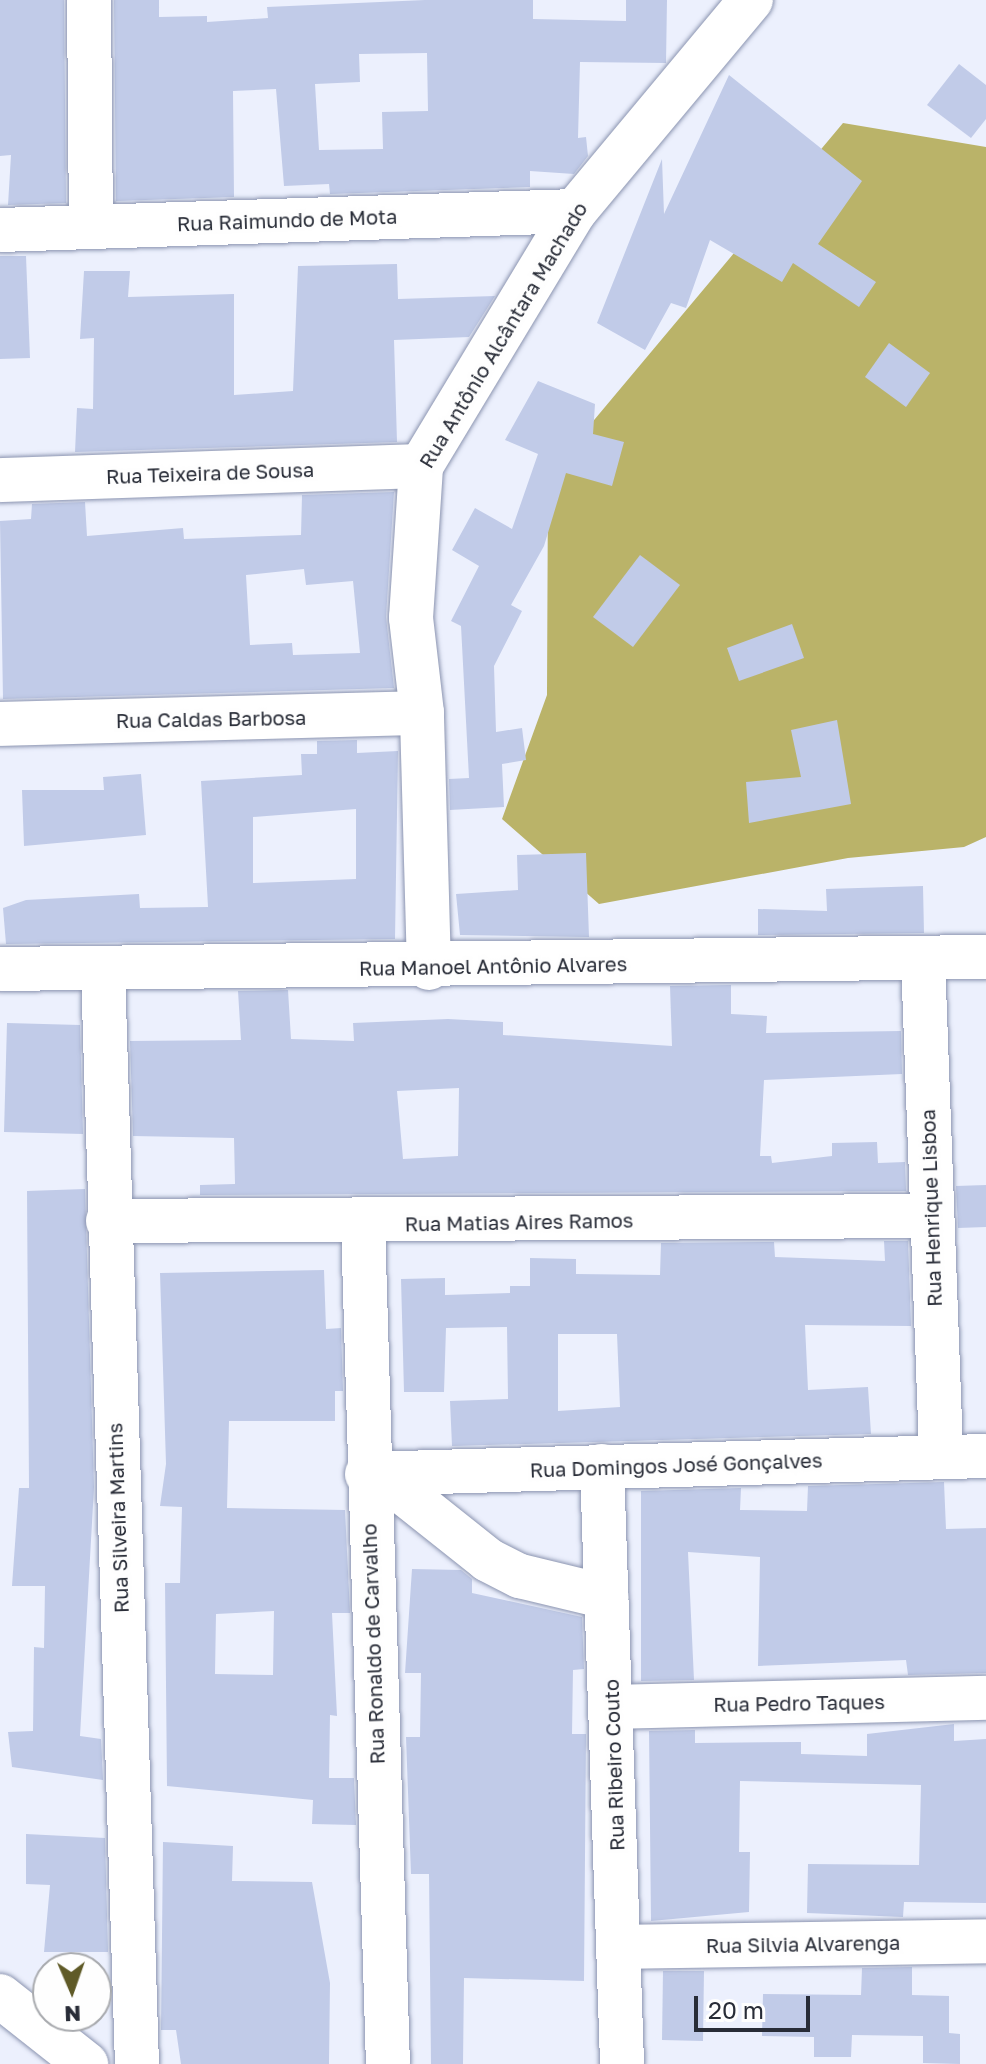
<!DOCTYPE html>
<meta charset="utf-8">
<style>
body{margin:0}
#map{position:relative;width:986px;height:2064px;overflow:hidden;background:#ecf0fd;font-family:"Golos Text",sans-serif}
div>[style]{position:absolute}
.forest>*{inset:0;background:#bab369}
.building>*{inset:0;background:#c1cbe8}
.roads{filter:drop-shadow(0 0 2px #8b94b0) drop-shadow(0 0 2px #8b94b0)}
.minor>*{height:44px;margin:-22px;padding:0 22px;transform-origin:22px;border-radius:22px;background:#fff}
span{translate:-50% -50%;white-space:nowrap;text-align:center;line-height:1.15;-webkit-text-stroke:8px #fefefe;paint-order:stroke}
.street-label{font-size:20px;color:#282c37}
.north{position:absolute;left:32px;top:1952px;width:80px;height:80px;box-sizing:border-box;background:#fefefe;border:2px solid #a8aaae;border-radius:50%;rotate:178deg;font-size:22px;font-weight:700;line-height:32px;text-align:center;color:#282c37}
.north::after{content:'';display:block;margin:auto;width:28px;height:36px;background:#5f5a27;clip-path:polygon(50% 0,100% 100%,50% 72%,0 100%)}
.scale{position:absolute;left:694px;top:1996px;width:116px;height:36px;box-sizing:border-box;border:4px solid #282c37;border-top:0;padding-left:10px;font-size:24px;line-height:28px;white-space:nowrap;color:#282c37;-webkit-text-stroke:6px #fefefe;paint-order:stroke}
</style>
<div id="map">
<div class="forest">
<i style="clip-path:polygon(843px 123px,986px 147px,986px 837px,964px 847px,848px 858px,599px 904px,502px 819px,547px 695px,548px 475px)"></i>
</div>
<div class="building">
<i style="clip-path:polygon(0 0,64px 0,66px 203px,8px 205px,11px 155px,0 156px)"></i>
<i style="clip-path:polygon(evenodd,114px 0,159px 0,159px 17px,207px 16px,207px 22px,268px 18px,267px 7px,425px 0,533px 0,533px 19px,626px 21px,626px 0,667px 0,666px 63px,580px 62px,578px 138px,586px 137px,588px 156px,574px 174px,530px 171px,530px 187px,330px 194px,329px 184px,284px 186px,276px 89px,233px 91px,234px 197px,116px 201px,114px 0,427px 53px,428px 111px,382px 112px,383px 149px,319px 150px,315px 84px,360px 82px,359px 54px,427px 53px)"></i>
<i style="clip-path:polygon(959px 64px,986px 85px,986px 119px,971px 138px,927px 105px)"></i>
<i style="clip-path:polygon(729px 75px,862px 181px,818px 244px,876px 282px,859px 307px,793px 263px,782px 282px,710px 240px,686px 308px,671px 303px,645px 350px,597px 323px,662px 159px,664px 214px)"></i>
<i style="clip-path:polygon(0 256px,26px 256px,30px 358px,0 359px)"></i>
<i style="clip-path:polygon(397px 264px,398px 299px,495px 296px,469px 337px,394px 340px,397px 442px,75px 452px,77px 408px,93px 409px,94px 338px,80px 339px,84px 271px,130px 271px,128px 297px,234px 294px,234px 395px,293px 391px,298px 266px)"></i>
<i style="clip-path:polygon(889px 343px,930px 373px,906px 407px,865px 377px)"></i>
<i style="clip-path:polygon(538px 381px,595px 404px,593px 434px,624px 442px,612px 486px,566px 473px,544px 546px,511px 605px,522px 611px,494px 666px,496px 732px,522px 728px,526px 760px,502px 764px,504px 807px,450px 810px,449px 779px,469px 778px,461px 626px,451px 621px,479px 566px,452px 550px,475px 508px,512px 529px,538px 454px,505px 440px)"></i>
<i style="clip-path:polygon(evenodd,394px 492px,386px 617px,394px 688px,3px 699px,0 521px,31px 519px,32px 504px,85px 502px,87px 536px,183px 528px,184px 539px,301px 535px,302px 495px,394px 492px,304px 569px,306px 585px,353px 581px,360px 653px,293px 655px,292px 643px,250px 645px,246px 575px,304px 569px)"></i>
<i style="clip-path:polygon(640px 555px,680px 585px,633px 647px,593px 617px)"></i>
<i style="clip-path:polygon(792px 624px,804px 658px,739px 681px,727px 648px)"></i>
<i style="clip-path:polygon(837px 720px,851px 804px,749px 823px,746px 782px,801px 777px,791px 730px)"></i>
<i style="clip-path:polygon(evenodd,357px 740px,357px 753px,398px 751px,395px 939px,6px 944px,3px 908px,26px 900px,139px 894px,140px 908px,208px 907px,201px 781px,302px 775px,301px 754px,317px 754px,317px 741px,357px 740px,356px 809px,356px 879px,253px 883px,253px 817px,356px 809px)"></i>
<i style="clip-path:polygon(141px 774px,146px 835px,24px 846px,22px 790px,104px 790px,103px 777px)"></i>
<i style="clip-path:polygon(586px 853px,589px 937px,460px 935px,456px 894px,518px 890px,517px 855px)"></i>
<i style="clip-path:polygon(923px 886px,924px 933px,758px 935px,758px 909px,827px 911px,826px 889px)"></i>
<i style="clip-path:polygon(evenodd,731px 985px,731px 1014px,767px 1016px,766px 1033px,901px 1031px,902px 1074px,764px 1080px,760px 1156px,771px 1156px,772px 1163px,832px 1156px,832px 1143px,877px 1142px,878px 1163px,905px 1162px,906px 1191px,200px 1195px,200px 1185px,235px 1184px,234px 1138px,133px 1136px,130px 1041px,241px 1040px,238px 991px,288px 990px,291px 1039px,354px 1041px,353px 1023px,448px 1019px,503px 1022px,503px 1035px,672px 1046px,670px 986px,731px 985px,459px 1088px,458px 1156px,403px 1159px,397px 1091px,459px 1088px)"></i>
<i style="clip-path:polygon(7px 1023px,80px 1025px,83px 1134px,4px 1132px)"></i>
<i style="clip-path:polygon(986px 1185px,986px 1227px,958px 1228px,956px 1186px)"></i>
<i style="clip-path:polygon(85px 1189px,94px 1487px,80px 1736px,101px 1739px,103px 1780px,12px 1767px,8px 1732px,33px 1731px,34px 1647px,44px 1648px,45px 1586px,12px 1586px,19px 1488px,29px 1488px,27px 1191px)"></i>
<i style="clip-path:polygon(evenodd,884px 1241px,908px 1241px,911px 1326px,805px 1325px,808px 1390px,868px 1387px,871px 1434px,452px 1446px,450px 1401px,508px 1399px,507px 1327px,446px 1328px,444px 1392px,404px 1392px,401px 1279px,445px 1278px,445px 1295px,510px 1293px,510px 1286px,530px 1286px,530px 1258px,576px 1259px,576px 1274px,660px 1275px,661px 1243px,774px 1242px,775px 1257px,885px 1261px,884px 1241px,558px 1334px,617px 1334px,620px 1407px,558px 1411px,558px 1334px)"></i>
<i style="clip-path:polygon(evenodd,324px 1270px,326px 1329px,341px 1328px,343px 1391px,335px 1391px,335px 1421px,229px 1421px,227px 1508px,345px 1510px,350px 1613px,332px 1613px,337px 1716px,330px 1715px,329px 1778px,354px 1778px,356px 1825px,312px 1824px,313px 1800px,167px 1786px,165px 1583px,180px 1583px,182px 1507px,160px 1506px,166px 1464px,160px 1273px,324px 1270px,274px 1611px,273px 1675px,215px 1674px,216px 1614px,274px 1611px)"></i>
<i style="clip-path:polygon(944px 1482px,946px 1529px,986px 1528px,986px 1673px,908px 1675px,906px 1660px,758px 1666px,760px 1557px,688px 1552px,694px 1680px,641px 1681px,641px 1491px,741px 1488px,740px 1510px,807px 1511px,808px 1486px)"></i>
<i style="clip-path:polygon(412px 1569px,461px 1570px,472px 1579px,472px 1593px,582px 1617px,584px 1669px,573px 1670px,572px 1734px,586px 1734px,584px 1981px,464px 1978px,463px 2064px,431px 2064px,429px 1874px,411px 1874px,406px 1737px,420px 1737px,421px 1673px,405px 1673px)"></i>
<i style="clip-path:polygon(954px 1724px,954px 1741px,986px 1739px,986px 1903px,904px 1902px,903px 1917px,807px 1913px,808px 1864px,919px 1865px,921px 1785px,740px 1781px,739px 1852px,750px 1852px,749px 1912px,651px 1921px,649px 1731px,695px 1730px,695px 1743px,801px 1742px,801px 1754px,867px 1756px,867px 1734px)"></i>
<i style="clip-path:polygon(26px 1834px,105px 1838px,108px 1952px,44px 1952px,50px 1885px,26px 1884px)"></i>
<i style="clip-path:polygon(163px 1842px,233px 1846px,232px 1881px,312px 1882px,330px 1983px,329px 2064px,181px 2064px,176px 2030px,161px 2030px)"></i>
<i style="clip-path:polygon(912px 1967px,912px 1995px,949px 1996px,949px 2033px,960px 2034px,960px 2064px,923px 2063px,923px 2036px,852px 2035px,851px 2057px,814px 2057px,814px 2037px,762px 2036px,763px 1994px,861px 1995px,862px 1968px)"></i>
<i style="clip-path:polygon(663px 1971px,704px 1971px,703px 2041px,662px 2040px)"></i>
</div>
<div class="roads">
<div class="minor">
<i style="left:89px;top:0;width:227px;rotate:89.5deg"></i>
<i style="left:0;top:230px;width:575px;rotate:-1.89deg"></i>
<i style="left:0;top:480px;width:421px;rotate:-1.9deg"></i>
<i style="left:0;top:724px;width:422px;rotate:-1.5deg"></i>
<i style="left:923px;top:959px;width:498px;rotate:87.9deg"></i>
<i style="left:429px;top:968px;width:255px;rotate:-91.6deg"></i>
<i style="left:422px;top:713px;width:96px;rotate:-96.6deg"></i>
<i style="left:411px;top:618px;width:152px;rotate:-86.2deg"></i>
<i style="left:421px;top:466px;width:298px;rotate:-58.9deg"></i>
<i style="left:575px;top:211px;width:275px;rotate:-50.2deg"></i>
<i style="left:0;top:969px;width:986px;rotate:-0.7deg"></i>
<i style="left:103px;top:971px;width:1094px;rotate:88.22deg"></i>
<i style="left:108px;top:1221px;width:822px;rotate:-0.35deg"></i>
<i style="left:363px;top:1224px;width:840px;rotate:88.3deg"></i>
<i style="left:602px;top:1466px;width:598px;rotate:88.08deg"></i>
<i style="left:367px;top:1474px;width:619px;rotate:-1.67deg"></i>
<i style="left:380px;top:1474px;width:138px;rotate:38.5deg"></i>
<i style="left:488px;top:1560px;width:36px;rotate:27deg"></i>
<i style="left:520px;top:1576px;width:89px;rotate:13.6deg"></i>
<i style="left:612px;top:1707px;width:374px;rotate:-1.4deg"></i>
<i style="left:619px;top:1947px;width:367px;rotate:-0.9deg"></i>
<i style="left:0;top:1996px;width:110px;rotate:38.3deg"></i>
</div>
</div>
<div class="street-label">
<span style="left:287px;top:220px;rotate:-2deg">Rua Raimundo de Mota</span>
<span style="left:503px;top:335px;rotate:-59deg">Rua Antônio Alcântara Machado</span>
<span style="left:210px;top:473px;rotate:-2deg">Rua Teixeira de Sousa</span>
<span style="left:211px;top:719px;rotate:-1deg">Rua Caldas Barbosa</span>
<span style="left:493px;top:966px;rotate:-1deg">Rua Manoel Antônio Alvares</span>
<span style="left:931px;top:1208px;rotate:-92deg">Rua Henrique Lisboa</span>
<span style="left:519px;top:1222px;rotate:-1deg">Rua Matias Aires Ramos</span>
<span style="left:676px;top:1465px;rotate:-2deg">Rua Domingos José Gonçalves</span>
<span style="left:118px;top:1518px;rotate:-92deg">Rua Silveira Martins</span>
<span style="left:373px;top:1644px;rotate:-92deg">Rua Ronaldo de Carvalho</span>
<span style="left:799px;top:1703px;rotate:-1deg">Rua Pedro Taques</span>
<span style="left:614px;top:1765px;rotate:-92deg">Rua Ribeiro Couto</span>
<span style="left:803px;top:1944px;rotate:-1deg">Rua Silvia Alvarenga</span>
</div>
<div class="north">N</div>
<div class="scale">20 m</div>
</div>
